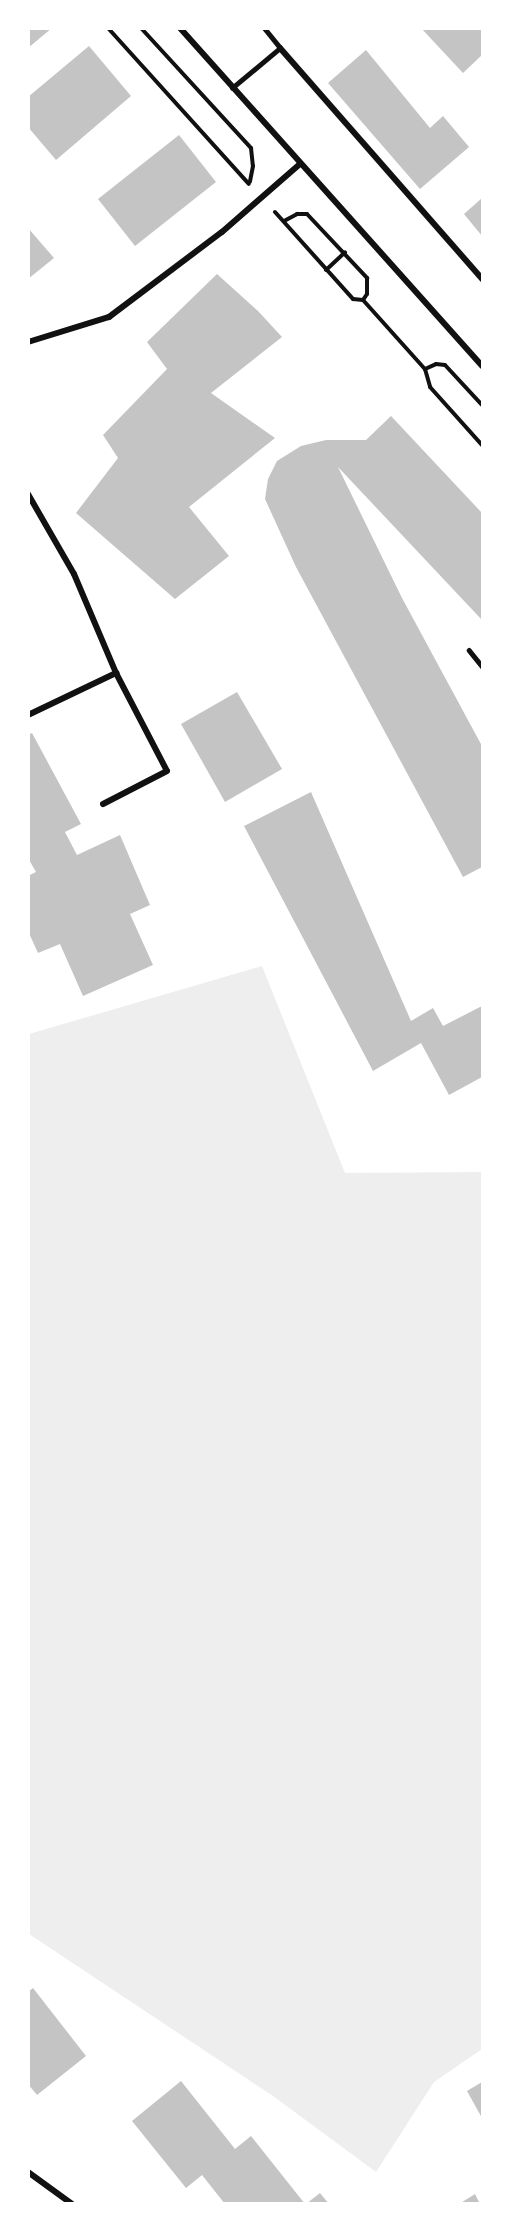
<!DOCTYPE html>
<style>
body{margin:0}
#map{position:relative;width:511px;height:2232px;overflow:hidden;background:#fff;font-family:Lora,serif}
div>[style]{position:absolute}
.green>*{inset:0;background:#eee}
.building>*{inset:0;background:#c4c4c4}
.path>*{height:4px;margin:-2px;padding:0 2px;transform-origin:2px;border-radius:2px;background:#111}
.service>*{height:4.5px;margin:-2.25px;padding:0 2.25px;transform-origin:2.25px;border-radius:2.25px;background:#111}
.minor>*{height:6px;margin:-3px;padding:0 3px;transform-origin:3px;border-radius:3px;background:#111}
span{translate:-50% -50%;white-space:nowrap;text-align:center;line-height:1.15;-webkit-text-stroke:4.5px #fff;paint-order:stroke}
.frame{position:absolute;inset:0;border:30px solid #fff;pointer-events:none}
</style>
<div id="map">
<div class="green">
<i style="clip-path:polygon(262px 966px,345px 1173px,482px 1172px,482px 2049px,434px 2082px,376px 2172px,273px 2096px,29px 1934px,29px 1034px)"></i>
</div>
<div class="building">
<i style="clip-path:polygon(28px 28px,52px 28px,28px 48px)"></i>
<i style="clip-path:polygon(421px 28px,482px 28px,482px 55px,463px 73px)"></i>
<i style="clip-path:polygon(89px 46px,131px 96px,56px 160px,28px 127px,28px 97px)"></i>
<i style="clip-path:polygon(366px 50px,430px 128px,443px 116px,469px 147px,420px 189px,328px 83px)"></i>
<i style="clip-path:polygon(179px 135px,216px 182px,135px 246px,98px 199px)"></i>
<i style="clip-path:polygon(482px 198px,482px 236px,464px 214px)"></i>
<i style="clip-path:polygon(28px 228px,54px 258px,28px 279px)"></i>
<i style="clip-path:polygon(217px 274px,258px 311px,282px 337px,211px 393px,275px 438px,189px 507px,229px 556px,175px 599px,76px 513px,118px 458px,103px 435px,167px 369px,147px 342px)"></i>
<i style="clip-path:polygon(391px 416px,482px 513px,482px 620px,338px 467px,402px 598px,482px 746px,482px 867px,463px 877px,296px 567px,265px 499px,268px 479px,277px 461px,301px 446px,326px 440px,366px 440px)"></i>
<i style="clip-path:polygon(237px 692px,282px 769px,225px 802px,181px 724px)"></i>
<i style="clip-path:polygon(32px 733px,81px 824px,65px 832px,77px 855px,120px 835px,150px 905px,130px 914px,153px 965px,83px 996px,60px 944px,38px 953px,28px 931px,28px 876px,36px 872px,28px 858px,28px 735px)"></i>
<i style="clip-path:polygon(311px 792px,411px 1021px,433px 1008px,443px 1026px,482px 1006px,482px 1077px,449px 1095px,421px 1043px,373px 1071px,244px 826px)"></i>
<i style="clip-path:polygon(33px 1988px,86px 2056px,37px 2095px,28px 2084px,28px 1992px)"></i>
<i style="clip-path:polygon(181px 2081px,235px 2149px,251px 2136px,305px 2204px,225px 2204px,202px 2175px,186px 2188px,132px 2121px)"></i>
<i style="clip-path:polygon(482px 2082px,482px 2118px,467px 2091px)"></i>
<i style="clip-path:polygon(320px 2193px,329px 2204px,306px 2204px)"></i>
<i style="clip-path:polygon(475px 2194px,480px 2204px,459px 2204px)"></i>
</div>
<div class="path">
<i style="left:108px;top:28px;width:210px;rotate:47.9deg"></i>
<i style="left:141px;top:28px;width:163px;rotate:47.5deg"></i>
<i style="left:251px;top:148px;width:18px;rotate:84deg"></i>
<i style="left:253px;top:166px;width:16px;rotate:101deg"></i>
<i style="left:275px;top:212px;width:117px;rotate:48.1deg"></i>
<i style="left:353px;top:299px;width:10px;rotate:6deg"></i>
<i style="left:363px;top:300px;width:93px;rotate:48.1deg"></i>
<i style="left:425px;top:369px;width:19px;rotate:74deg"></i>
<i style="left:430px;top:387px;width:78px;rotate:48.1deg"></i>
<i style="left:284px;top:221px;width:15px;rotate:-28deg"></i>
<i style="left:297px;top:214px;width:10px"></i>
<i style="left:307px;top:214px;width:88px;rotate:46.8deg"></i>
<i style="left:367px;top:278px;width:16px;rotate:90deg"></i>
<i style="left:367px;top:294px;width:7px;rotate:124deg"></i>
<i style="left:326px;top:270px;width:26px;rotate:-43deg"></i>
<i style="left:425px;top:369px;width:12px;rotate:-24deg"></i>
<i style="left:436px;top:364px;width:9px;rotate:6deg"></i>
<i style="left:445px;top:365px;width:54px;rotate:47.2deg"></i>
</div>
<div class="service">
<i style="left:232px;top:88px;width:62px;rotate:-39.8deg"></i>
<i style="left:280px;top:48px;width:26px;rotate:-129deg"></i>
<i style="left:469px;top:650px;width:21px;rotate:51deg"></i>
</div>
<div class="minor">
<i style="left:180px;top:28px;width:453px;rotate:48.2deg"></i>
<i style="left:280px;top:48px;width:307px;rotate:48.8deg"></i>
<i style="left:28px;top:342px;width:85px;rotate:-17.2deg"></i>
<i style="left:109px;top:317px;width:141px;rotate:-37deg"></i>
<i style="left:222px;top:232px;width:103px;rotate:-41.1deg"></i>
<i style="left:28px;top:494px;width:92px;rotate:60.1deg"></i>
<i style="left:74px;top:574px;width:108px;rotate:67deg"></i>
<i style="left:116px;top:673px;width:110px;rotate:62.5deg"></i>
<i style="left:167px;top:771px;width:72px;rotate:152.7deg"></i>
<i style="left:28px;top:715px;width:98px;rotate:-25.5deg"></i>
<i style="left:28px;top:2172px;width:54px;rotate:36deg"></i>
</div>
<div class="frame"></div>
</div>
